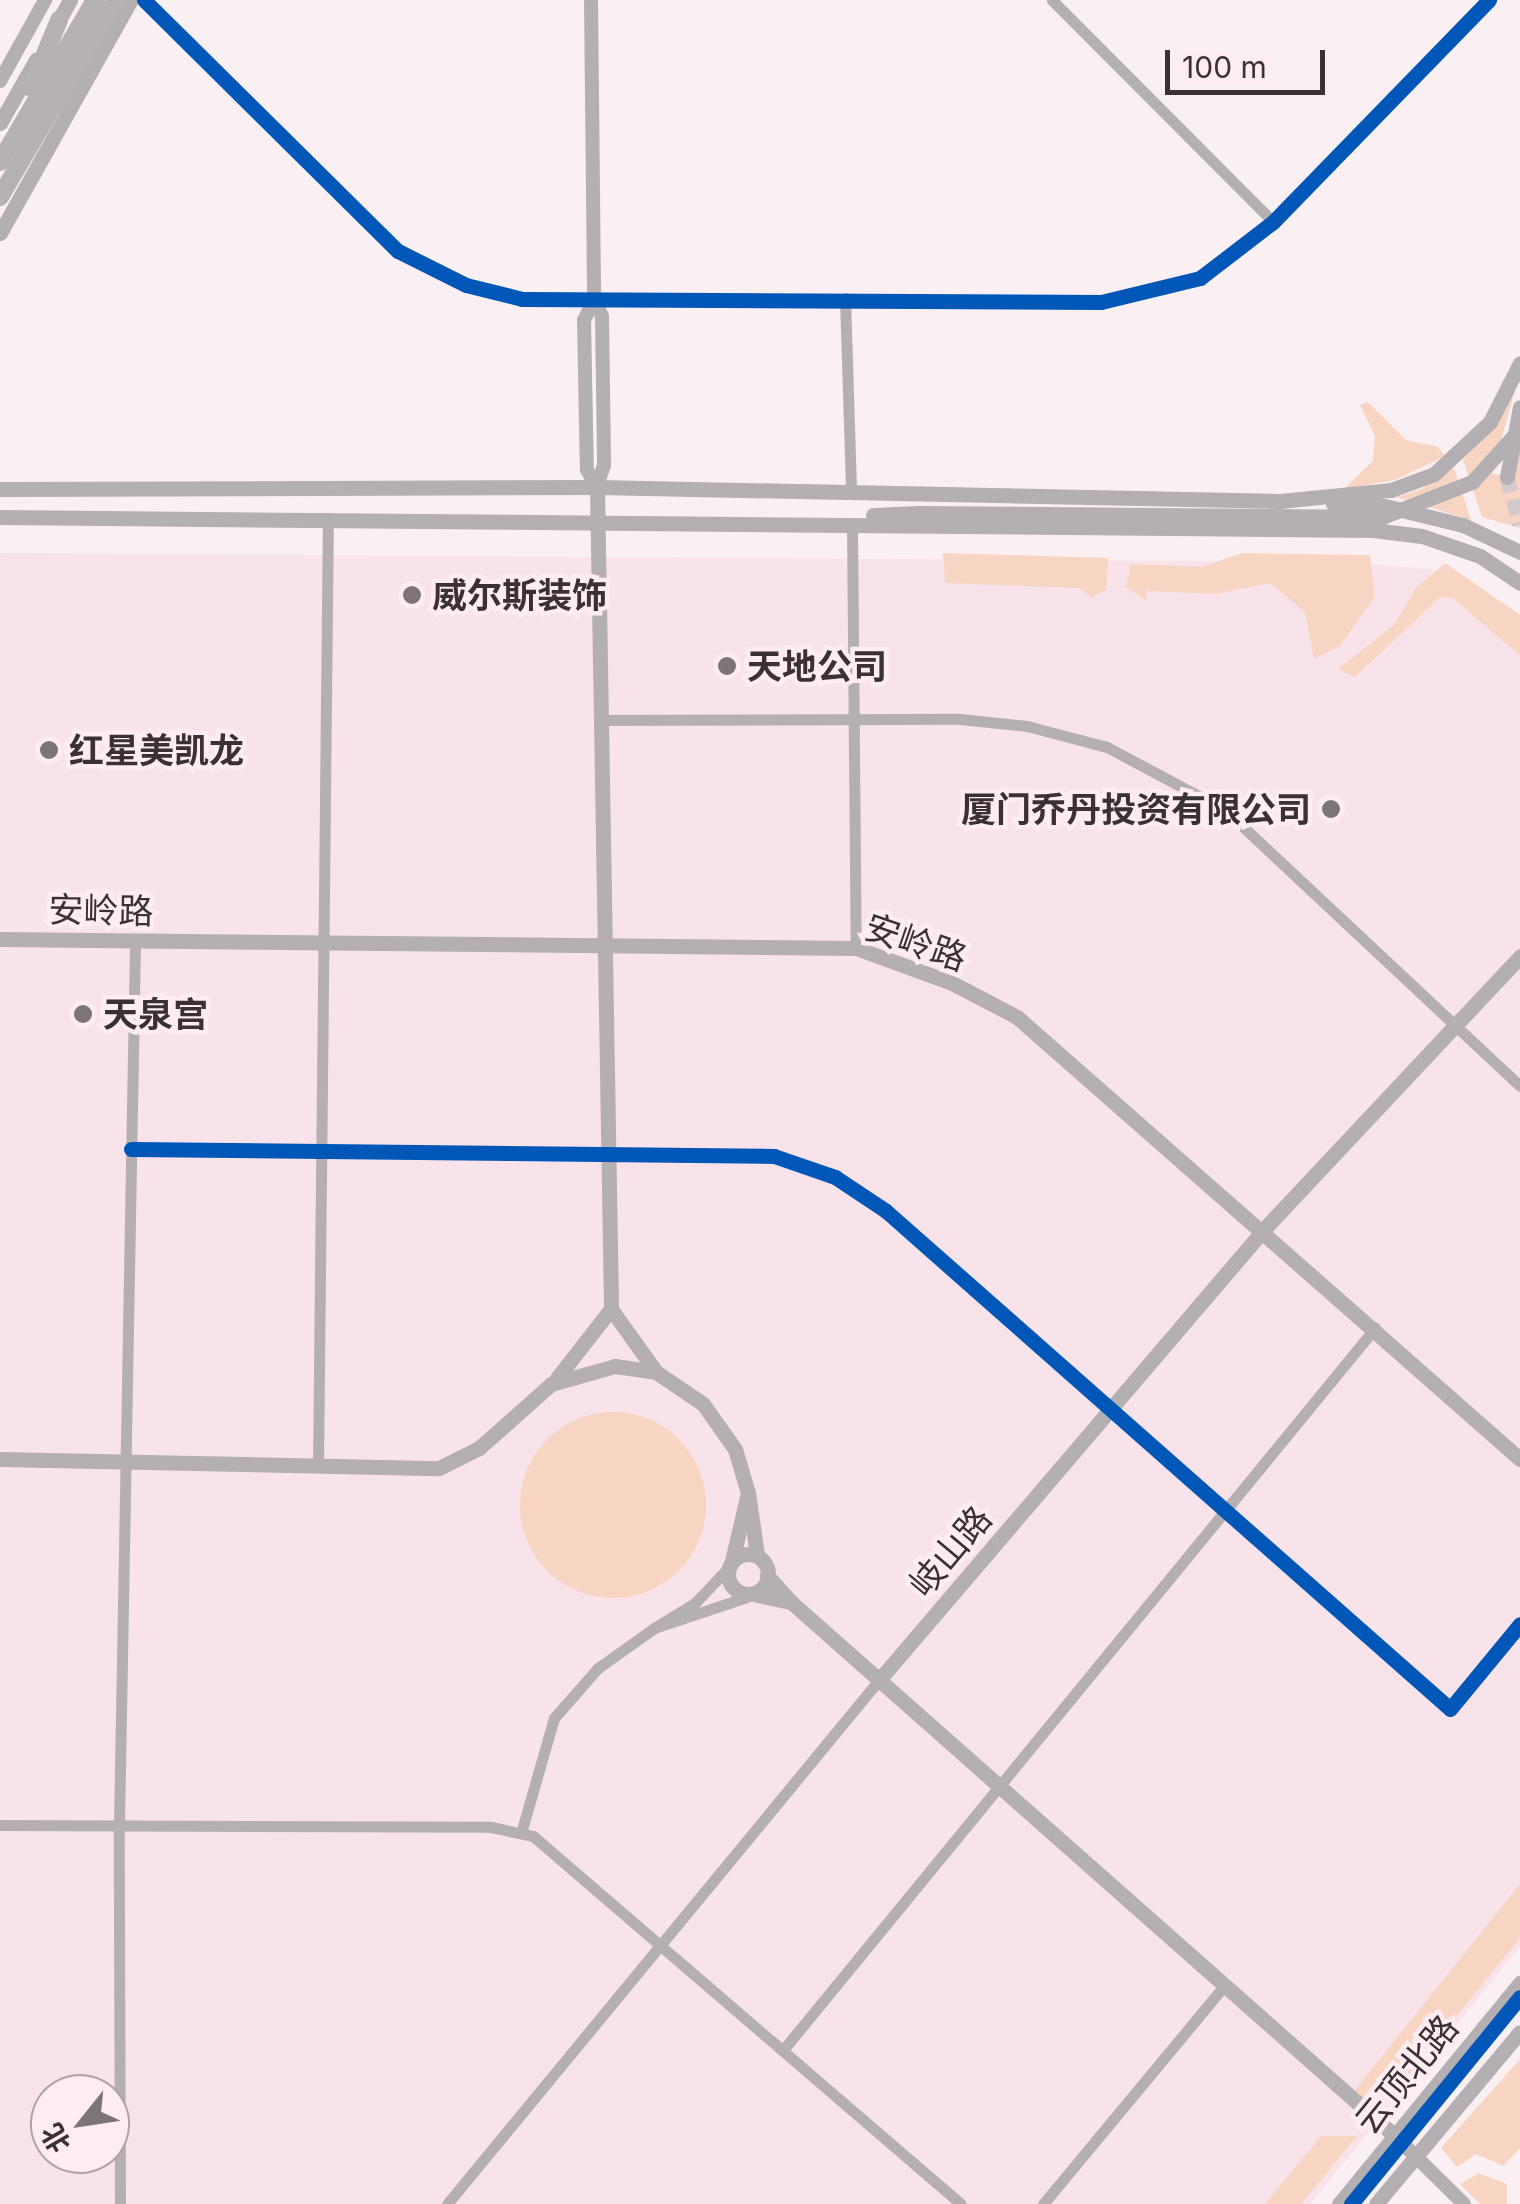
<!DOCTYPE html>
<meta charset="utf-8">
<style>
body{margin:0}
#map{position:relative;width:1520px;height:2204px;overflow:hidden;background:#faf0f3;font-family:Inter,"Noto Sans SC",sans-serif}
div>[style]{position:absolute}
.built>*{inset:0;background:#f8e3ea}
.green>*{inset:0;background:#f8d4c2}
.round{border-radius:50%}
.secondary-tunnel>*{height:15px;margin-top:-7.5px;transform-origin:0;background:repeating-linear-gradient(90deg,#d4cacd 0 15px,transparent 0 23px)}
.minor>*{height:11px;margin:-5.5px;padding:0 5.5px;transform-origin:5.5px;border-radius:5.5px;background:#b4b0b2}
.tertiary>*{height:14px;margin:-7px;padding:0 7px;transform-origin:7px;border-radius:7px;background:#b4b0b2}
.secondary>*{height:15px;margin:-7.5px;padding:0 7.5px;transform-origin:7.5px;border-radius:7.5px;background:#b4afb2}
.secondary>.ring{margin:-7.5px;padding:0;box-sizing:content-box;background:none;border:15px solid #b4afb2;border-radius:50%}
.trunk>*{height:18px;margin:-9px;padding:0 9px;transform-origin:9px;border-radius:9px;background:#b6b1b4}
.secondary-bridge>*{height:15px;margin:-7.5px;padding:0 7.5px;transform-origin:7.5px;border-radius:7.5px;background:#b4afb2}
.cycleway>*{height:15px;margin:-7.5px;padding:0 7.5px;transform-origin:7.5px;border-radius:7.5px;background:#0057b8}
.dots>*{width:28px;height:28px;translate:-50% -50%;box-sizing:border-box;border:5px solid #feecf2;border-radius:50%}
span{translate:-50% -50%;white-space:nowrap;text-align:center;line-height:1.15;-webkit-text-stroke:9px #feecf2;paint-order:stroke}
.poi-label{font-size:35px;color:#3a3134;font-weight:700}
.left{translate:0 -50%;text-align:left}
.right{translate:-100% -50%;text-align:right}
.street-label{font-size:35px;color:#3a3134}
.north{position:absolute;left:30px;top:2074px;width:100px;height:100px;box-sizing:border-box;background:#feecf2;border:2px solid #b0a1a6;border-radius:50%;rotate:240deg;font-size:28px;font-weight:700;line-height:40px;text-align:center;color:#3a3134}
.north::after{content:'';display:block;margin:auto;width:35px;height:45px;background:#7d7477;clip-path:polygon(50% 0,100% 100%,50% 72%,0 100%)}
.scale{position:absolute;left:1165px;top:50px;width:160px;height:45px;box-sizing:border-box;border:5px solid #3a3134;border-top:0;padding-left:12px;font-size:30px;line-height:35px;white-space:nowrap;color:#3a3134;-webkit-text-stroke:8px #feecf2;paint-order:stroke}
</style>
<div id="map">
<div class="built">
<i style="clip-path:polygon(evenodd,0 553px,1348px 562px,1449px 571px,1520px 621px,1520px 1947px,1310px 2204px,0 2204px,0 553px,50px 2094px,110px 2094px,110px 2154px,50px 2154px,50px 2094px)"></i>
</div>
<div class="green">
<i style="clip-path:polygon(1515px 390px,1492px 474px,1511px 475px,1520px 436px,1520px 528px,1482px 517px,1463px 460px)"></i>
<i style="clip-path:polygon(1368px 402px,1406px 440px,1438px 447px,1445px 456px,1395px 480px,1344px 489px,1373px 461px,1375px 436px,1360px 405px)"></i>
<i style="clip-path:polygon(1454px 468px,1471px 520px,1396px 497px,1421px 489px)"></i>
<i style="clip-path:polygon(943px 553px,1108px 558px,1106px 590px,1091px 598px,1080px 588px,945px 583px)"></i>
<i style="clip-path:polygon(1242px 553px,1370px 555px,1375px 596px,1340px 646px,1314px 659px,1305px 612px,1270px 583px,1215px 594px,1147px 591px,1145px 600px,1126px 587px,1131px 564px,1202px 567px)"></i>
<i style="clip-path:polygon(1445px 563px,1520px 615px,1520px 656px,1453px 598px,1440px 597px,1355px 677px,1338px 669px,1394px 625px,1416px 588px)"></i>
<i class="round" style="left:520px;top:1412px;width:186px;height:186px"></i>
<i style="clip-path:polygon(1520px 1884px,1520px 1938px,1381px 2109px,1351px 2095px)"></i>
<i style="clip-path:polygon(1520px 2059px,1520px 2148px,1503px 2166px,1476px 2154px,1457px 2167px,1441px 2148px)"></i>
<i style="clip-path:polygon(1321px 2136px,1357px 2136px,1301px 2204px,1265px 2204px)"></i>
<i style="clip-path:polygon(1479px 2173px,1507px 2184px,1507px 2204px,1480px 2204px,1460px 2184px)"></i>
</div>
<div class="secondary-tunnel">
<i style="left:1507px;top:477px;width:49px;rotate:74.5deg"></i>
</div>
<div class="minor">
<i style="left:144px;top:0;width:357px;rotate:44.7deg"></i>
<i style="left:398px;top:251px;width:76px;rotate:26.6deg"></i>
<i style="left:466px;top:285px;width:58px;rotate:14deg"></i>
<i style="left:522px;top:299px;width:579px;rotate:0.3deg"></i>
<i style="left:1101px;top:302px;width:102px;rotate:-13.6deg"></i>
<i style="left:1200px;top:278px;width:92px;rotate:-37.5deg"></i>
<i style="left:1273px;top:222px;width:310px;rotate:-45.8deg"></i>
<i style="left:1052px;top:0;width:313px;rotate:45.1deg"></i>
<i style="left:845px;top:298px;width:194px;rotate:88.2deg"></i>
<i style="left:852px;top:524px;width:424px;rotate:89.5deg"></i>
<i style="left:604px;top:720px;width:356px;rotate:-0.2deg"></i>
<i style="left:960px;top:719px;width:67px;rotate:6deg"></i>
<i style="left:1027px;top:726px;width:83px;rotate:14.7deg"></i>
<i style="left:1107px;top:747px;width:134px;rotate:28.1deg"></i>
<i style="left:1225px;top:810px;width:404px;rotate:43.1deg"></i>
<i style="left:131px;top:1149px;width:643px;rotate:0.62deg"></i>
<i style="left:774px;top:1156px;width:65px;rotate:19deg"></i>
<i style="left:835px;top:1177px;width:61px;rotate:33.7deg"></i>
<i style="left:886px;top:1211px;width:752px;rotate:41.44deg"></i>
<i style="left:1450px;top:1709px;width:110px;rotate:-50.5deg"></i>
<i style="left:318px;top:1466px;width:948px;rotate:-89.4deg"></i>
<i style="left:729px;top:1567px;width:50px;rotate:133.4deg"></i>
<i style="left:695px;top:1603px;width:48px;rotate:148.6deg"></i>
<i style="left:654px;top:1628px;width:98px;rotate:-18.4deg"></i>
<i style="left:0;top:1825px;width:491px;rotate:0.2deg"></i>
<i style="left:491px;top:1827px;width:43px;rotate:12.1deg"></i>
<i style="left:533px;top:1836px;width:564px;rotate:40.69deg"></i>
<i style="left:521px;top:1833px;width:120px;rotate:-74deg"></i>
<i style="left:554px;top:1718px;width:67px;rotate:-48.7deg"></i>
<i style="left:598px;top:1668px;width:69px;rotate:-35.5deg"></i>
<i style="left:783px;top:2050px;width:934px;rotate:-50.65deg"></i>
<i style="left:120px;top:2204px;width:379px;rotate:-90.2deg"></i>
<i style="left:119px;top:1825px;width:884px;rotate:-88.96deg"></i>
<i style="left:447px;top:2204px;width:679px;rotate:-50.5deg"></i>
<i style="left:1043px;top:2204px;width:282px;rotate:-50.3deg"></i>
</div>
<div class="tertiary">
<i style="left:591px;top:0;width:299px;rotate:89.4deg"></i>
<i style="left:594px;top:299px;width:19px;rotate:65deg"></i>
<i style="left:602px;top:316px;width:149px;rotate:89.2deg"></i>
<i style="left:604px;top:465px;width:23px;rotate:108deg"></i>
<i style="left:0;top:81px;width:93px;rotate:-60.9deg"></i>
<i style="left:594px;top:299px;width:23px;rotate:115deg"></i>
<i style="left:584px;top:320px;width:150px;rotate:88.9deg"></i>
<i style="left:587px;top:470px;width:20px;rotate:60deg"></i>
<i style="left:1395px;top:2136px;width:97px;rotate:44.6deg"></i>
</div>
<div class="secondary">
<i style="left:55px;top:27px;width:31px;rotate:-61deg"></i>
<i style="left:0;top:123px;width:73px;rotate:-60.3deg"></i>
<i style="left:0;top:233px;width:267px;rotate:-60.7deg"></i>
<i style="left:1507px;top:477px;width:71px;rotate:-79.5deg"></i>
<i style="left:597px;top:487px;width:822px;rotate:89.02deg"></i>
<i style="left:0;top:489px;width:597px;rotate:-0.19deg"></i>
<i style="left:597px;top:487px;width:683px;rotate:1.17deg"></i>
<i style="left:1280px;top:501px;width:112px;rotate:-5.7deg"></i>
<i style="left:1391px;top:490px;width:46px;rotate:-20.4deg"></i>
<i style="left:1434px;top:474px;width:76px;rotate:-42.9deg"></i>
<i style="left:1490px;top:422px;width:66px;rotate:-63deg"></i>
<i style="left:1333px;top:504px;width:52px;rotate:2.2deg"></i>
<i style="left:1385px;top:506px;width:80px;rotate:13.7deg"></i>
<i style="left:1463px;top:525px;width:63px;rotate:25.3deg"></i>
<i style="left:873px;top:515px;width:46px;rotate:-2.5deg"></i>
<i style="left:0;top:517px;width:1373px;rotate:0.54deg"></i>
<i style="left:1373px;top:530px;width:49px;rotate:7deg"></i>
<i style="left:1422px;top:536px;width:61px;rotate:19deg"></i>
<i style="left:1480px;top:556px;width:48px;rotate:34deg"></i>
<i style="left:0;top:939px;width:856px;rotate:0.6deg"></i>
<i style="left:856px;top:948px;width:102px;rotate:20deg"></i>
<i style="left:952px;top:983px;width:73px;rotate:27.6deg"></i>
<i style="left:1017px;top:1017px;width:670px;rotate:41.31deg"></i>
<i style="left:557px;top:1378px;width:88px;rotate:-52deg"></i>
<i style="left:611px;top:1309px;width:77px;rotate:54.5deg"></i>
<i style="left:0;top:1459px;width:439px;rotate:1.2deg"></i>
<i style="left:439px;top:1468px;width:45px;rotate:-26.6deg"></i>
<i style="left:479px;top:1448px;width:96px;rotate:-41.6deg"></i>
<i style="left:551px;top:1384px;width:66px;rotate:-15.7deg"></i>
<i style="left:615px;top:1366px;width:41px;rotate:8.3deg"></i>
<i style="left:656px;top:1372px;width:57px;rotate:34.2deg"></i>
<i style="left:703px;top:1404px;width:55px;rotate:54.6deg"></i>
<i style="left:735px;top:1449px;width:46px;rotate:73.5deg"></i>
<i class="ring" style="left:728px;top:1554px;width:25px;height:25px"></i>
<i style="left:732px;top:1561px;width:70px;rotate:-76.8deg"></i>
<i style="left:748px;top:1493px;width:63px;rotate:81.7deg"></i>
<i style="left:757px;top:1595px;width:35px;rotate:12deg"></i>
<i style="left:791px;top:1602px;width:36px;rotate:-132deg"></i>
<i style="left:791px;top:1602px;width:806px;rotate:41.48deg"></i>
<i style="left:879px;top:1680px;width:594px;rotate:-49.5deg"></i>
<i style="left:1265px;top:1228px;width:373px;rotate:-46.8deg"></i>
<i style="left:1339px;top:2204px;width:286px;rotate:-50.7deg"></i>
<i style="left:1376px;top:2204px;width:224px;rotate:-50.1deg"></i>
</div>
<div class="trunk">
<i style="left:31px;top:88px;width:74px;rotate:-67.6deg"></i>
<i style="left:0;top:162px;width:188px;rotate:-59.6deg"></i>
<i style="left:0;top:197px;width:228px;rotate:-59.7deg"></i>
</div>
<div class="secondary-bridge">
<i style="left:919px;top:513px;width:463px;rotate:0.5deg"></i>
<i style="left:1382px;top:517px;width:97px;rotate:-21.3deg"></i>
<i style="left:1472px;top:482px;width:72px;rotate:-47.8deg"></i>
</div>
<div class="cycleway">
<i style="left:144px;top:0;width:357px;rotate:44.7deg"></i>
<i style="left:398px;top:251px;width:76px;rotate:26.6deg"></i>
<i style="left:466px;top:285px;width:58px;rotate:14deg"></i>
<i style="left:522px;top:299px;width:579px;rotate:0.3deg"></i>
<i style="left:1101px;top:302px;width:102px;rotate:-13.6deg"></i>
<i style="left:1200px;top:278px;width:92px;rotate:-37.5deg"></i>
<i style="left:1273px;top:222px;width:310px;rotate:-45.8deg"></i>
<i style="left:131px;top:1149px;width:643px;rotate:0.62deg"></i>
<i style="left:774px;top:1156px;width:65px;rotate:19deg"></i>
<i style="left:835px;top:1177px;width:61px;rotate:33.7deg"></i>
<i style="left:886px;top:1211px;width:752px;rotate:41.44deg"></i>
<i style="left:1450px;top:1709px;width:110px;rotate:-50.5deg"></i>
<i style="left:1351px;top:2204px;width:267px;rotate:-50.8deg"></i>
</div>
<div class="dots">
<i style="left:412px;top:595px;background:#7d7477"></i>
<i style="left:727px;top:666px;background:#7d7477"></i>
<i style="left:49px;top:750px;background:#7d7477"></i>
<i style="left:1331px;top:809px;background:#7d7477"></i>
<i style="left:83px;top:1014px;background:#7d7477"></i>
</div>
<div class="poi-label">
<span class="left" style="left:432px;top:595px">威尔斯装饰</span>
<span class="left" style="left:747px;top:666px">天地公司</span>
<span class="left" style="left:69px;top:750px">红星美凯龙</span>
<span class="right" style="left:1311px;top:809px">厦门乔丹投资有限公司</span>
<span class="left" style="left:103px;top:1014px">天泉宫</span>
</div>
<div class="street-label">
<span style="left:101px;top:910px;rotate:1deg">安岭路</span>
<span style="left:916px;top:942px;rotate:19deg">安岭路</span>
<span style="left:950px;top:1551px;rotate:-50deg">岐山路</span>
<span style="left:1406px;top:2074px;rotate:-51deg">云顶北路</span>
</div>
<div class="north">北</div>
<div class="scale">100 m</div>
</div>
